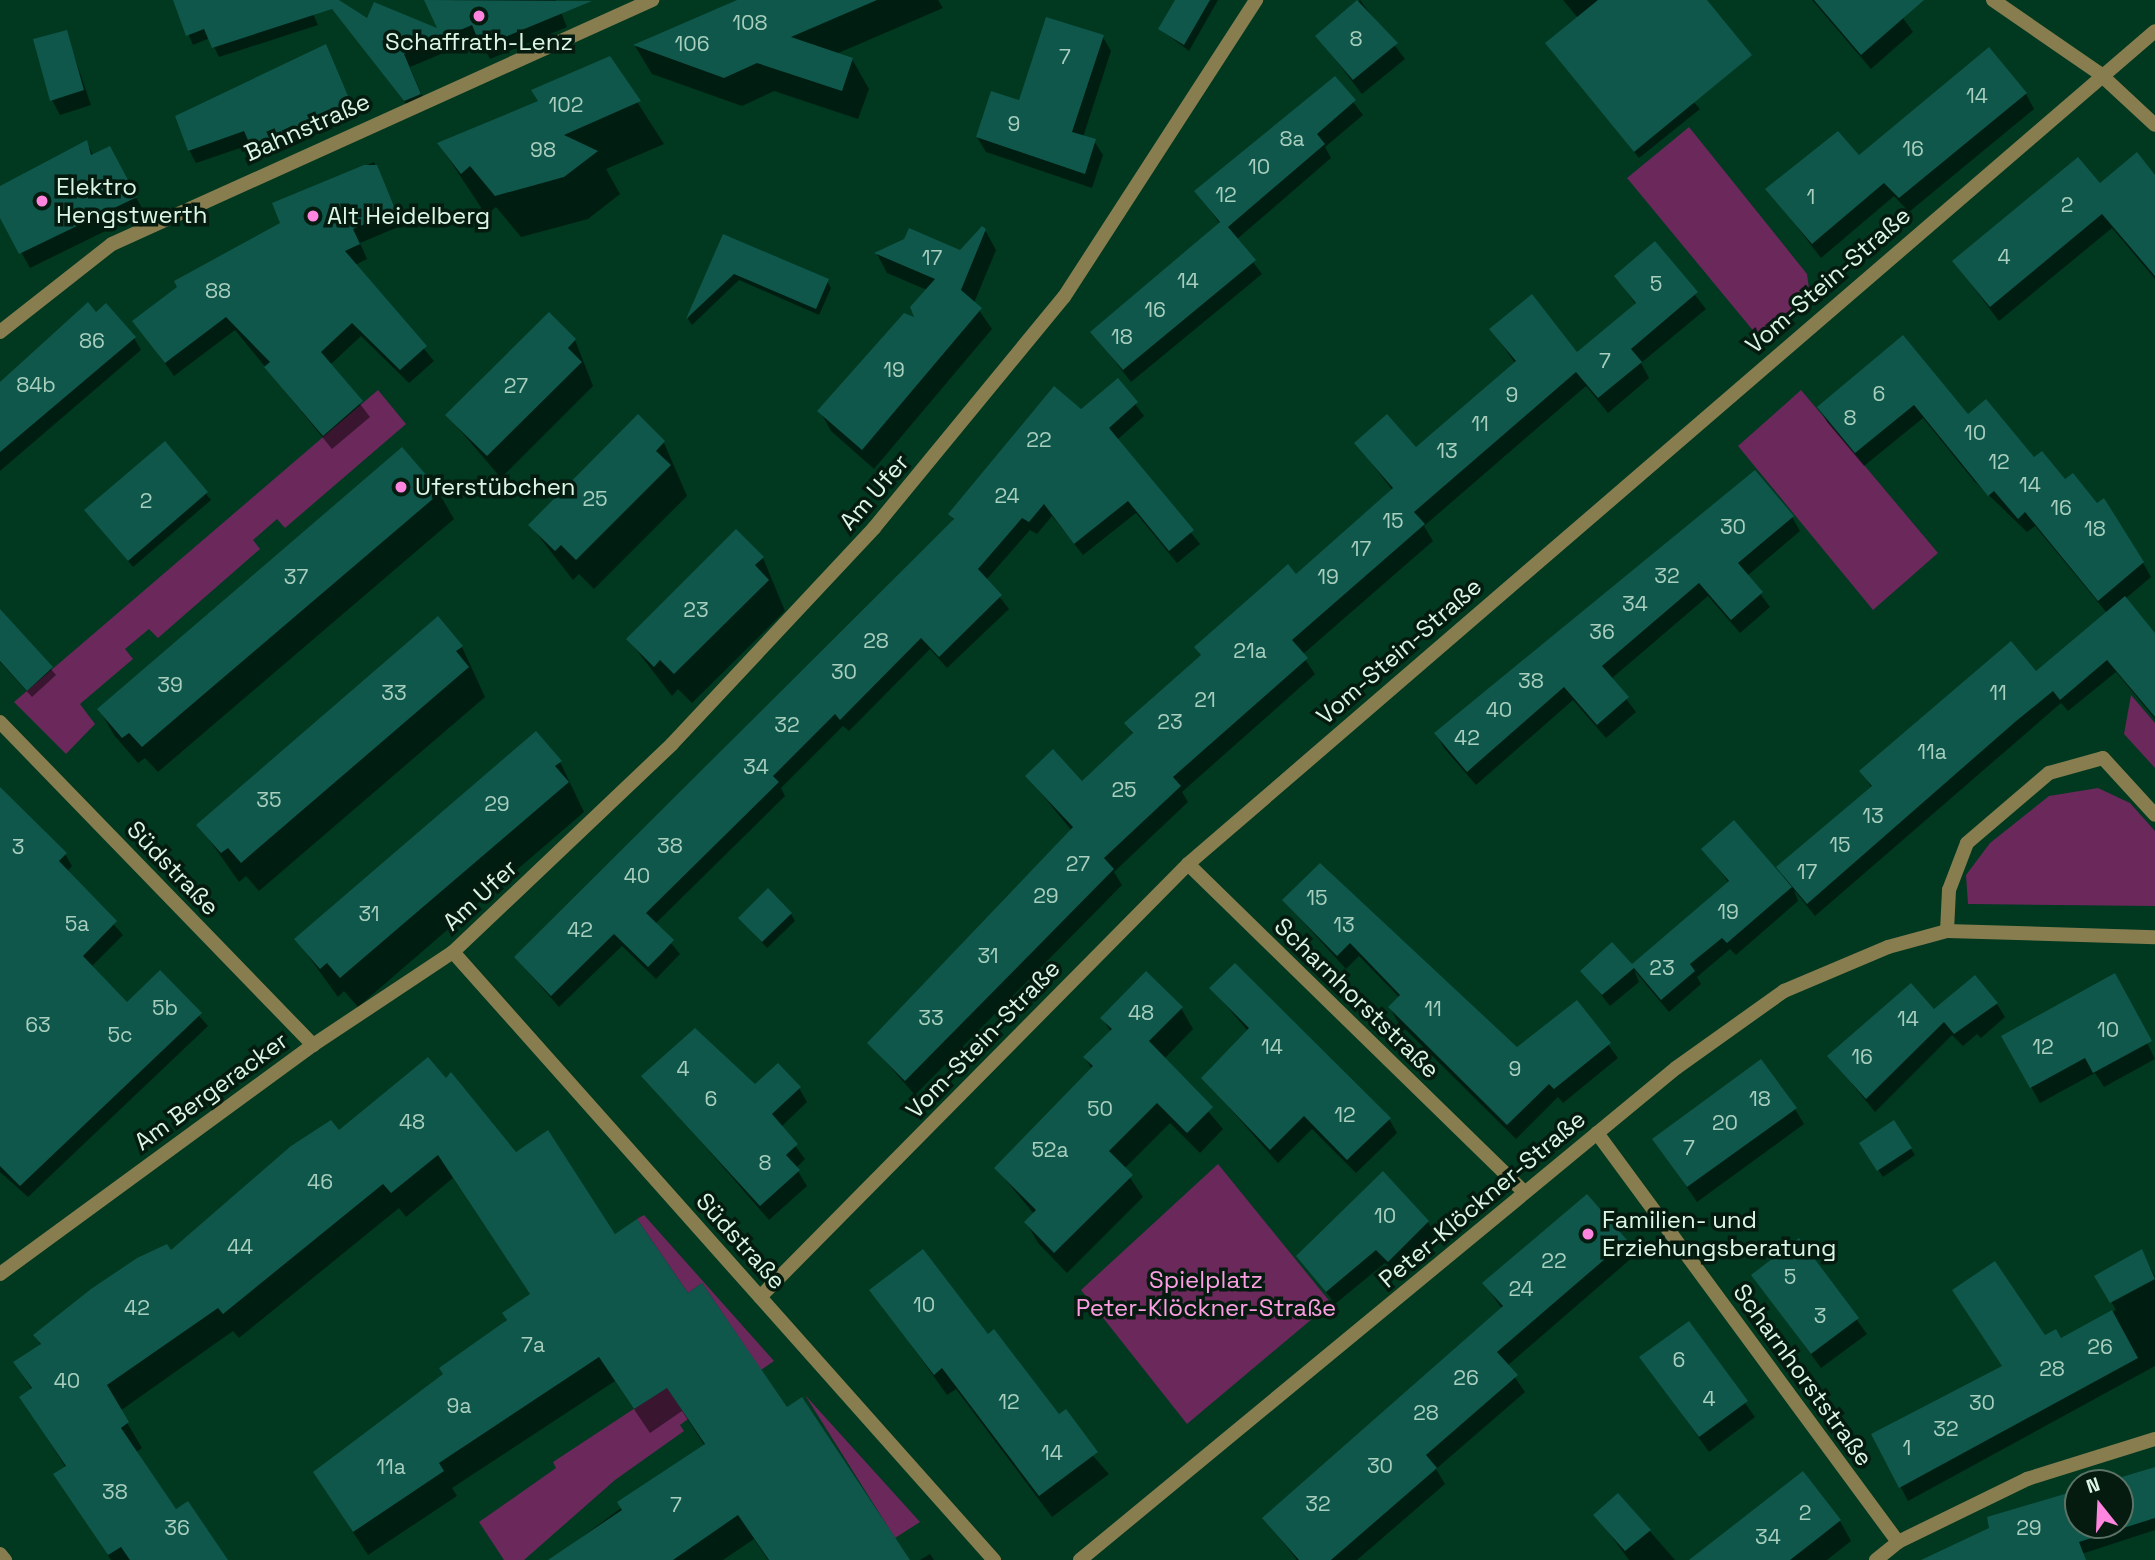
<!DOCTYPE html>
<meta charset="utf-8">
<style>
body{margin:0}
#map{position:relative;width:2155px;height:1560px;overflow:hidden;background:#003820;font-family:"Space Grotesk",sans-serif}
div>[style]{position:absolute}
.green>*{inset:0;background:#6b285b}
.shadow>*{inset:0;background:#0007}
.building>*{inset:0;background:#0e574a}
.street>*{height:14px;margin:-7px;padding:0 7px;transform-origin:7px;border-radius:7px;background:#877d4f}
.dots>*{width:19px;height:19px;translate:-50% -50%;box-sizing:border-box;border:4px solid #061b10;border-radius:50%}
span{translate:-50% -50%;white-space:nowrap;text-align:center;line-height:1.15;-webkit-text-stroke:7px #061b10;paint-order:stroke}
.number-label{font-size:21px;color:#a8cebe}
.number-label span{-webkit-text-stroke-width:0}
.poi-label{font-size:24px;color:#dbf6e5}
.left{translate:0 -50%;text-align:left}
.street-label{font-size:24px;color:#dbf6e5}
.park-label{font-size:24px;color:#fd9ee2}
.north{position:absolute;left:2064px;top:1469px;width:70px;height:70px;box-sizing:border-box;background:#061b10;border:2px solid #5b7365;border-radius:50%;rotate:342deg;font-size:19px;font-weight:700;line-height:28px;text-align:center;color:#dbf6e5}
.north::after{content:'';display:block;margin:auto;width:24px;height:32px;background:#ff85df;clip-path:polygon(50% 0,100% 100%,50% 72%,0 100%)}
</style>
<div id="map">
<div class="green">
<i style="clip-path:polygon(1689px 127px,1807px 274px,1810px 296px,1760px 339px,1627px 178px)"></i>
<i style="clip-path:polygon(378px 390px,406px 424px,285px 528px,277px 519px,253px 540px,260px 549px,158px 638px,149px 629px,125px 649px,133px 659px,80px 704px,95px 724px,66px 754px,14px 702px)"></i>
<i style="clip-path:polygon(1801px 390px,1938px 553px,1873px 610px,1738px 446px)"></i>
<i style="clip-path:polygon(2131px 695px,2155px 723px,2155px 768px,2124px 734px)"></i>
<i style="clip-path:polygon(2098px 788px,2130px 803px,2155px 831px,2155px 906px,1968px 904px,1966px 875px,1990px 843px,2049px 796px)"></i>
<i style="clip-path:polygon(1218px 1164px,1331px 1303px,1187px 1424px,1081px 1290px)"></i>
<i style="clip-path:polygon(644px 1215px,774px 1361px,761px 1370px,702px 1283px,688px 1293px,637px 1219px)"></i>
<i style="clip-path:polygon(667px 1387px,688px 1419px,680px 1425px,684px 1431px,615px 1480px,524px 1560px,504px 1560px,479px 1522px,556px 1468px,553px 1462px)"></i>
<i style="clip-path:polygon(805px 1395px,920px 1522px,895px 1538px)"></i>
</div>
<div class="shadow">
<i style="clip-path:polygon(174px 0,307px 0,318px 25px,219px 57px,210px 38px,193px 45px)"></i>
<i style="clip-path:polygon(454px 0,556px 0,567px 27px,490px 59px,479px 38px,410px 67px,427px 107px,413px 113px,330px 4px,368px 21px,440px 31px,431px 10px)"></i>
<i style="clip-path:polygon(740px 0,938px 0,943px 8px,836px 54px,852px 59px,869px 89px,858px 119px,774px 91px,742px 106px,652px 74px,635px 46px)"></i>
<i style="clip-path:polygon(1176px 0,1218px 0,1189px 51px,1160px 29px)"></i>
<i style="clip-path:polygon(1360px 0,1405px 59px,1362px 94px,1317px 36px)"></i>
<i style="clip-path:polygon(1563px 0,1704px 0,1672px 78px,1700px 109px,1639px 158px,1547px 44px,1578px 18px)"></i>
<i style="clip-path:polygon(1812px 0,1890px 0,1913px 32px,1871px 69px)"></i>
<i style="clip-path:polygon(66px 32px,91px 105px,60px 115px,52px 100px)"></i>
<i style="clip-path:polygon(1103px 37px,1111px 51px,1083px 137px,1094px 141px,1103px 155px,1092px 188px,986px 152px,977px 137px)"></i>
<i style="clip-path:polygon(326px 47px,357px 116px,260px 159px,252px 144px,196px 163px,189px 150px)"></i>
<i style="clip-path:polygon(609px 58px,664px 144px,606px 169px,620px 194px,588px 219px,521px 237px,496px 207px,486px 215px,439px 144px,540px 102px)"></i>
<i style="clip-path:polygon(1335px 78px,1363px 115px,1325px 147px,1331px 158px,1236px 240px,1262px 274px,1131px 382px,1092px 332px,1220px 224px,1196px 191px)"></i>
<i style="clip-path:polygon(2026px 94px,2034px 109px,1909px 212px,1894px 196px,1821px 258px,1768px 189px)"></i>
<i style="clip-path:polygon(86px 142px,94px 156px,118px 164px,144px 212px,30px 268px,0 214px,0 188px)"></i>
<i style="clip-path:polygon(374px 162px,403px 225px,360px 243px,367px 259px,355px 265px,434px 361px,409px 383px,361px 336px,330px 365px,370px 417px,332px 449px,235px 330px,174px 376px,135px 321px,282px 224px,274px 204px)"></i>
<i style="clip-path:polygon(2100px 185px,2155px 187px,2155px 279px,2112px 228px,1999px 321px,1954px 262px)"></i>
<i style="clip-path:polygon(985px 230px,996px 250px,974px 303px,992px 329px,874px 469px,831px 431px,820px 411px,917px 321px,927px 290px,887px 273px,877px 254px,906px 241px,961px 252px)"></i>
<i style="clip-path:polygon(724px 236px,827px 281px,831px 288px,819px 315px,739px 280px,692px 325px,688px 319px)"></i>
<i style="clip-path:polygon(1655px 244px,1706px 309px,1641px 363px,1649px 378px,1608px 413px,1586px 386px,1424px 526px,1433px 541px,1302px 655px,1315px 674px,1182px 792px,1188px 802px,1114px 872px,1122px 885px,915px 1095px,869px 1043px,1072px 831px,1027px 776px,1082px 784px,1133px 735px,1126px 724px,1202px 657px,1197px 648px,1296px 576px,1393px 491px,1356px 443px,1415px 449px,1515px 363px,1491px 329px,1577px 355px,1636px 305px,1616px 276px)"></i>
<i style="clip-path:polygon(96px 314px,134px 338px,141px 350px,0 471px,0 385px)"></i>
<i style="clip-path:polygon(1902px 338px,1968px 417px,2065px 482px,2143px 563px,2151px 577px,2125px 599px,2155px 634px,2155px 719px,2116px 672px,2068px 711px,2061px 703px,1815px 916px,1794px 890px,1798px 901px,1736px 955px,1730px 949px,1697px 977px,1701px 984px,1669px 1012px,1634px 970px,1639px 982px,1610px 1006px,1582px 971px,1631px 966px,1729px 883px,1703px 849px,1785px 879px,1778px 868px,1872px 788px,1861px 771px,2036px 673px,2107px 613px,2035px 526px,2027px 532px,1974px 481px,1923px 418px,1864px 466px,1827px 422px,1819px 407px)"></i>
<i style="clip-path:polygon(575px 340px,593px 386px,501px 478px,447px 415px)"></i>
<i style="clip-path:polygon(1117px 380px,1144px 416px,1117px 440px,1200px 544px,1177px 563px,1136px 513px,1083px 555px,1052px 516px,1037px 534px,1030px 530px,986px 580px,1009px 609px,947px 668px,930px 649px,849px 731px,843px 726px,781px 788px,785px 796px,655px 924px,680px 954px,656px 979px,622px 946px,559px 1007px,516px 958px,954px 521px,950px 514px)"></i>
<i style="clip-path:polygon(664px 443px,687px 496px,594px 589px,579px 574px,573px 580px,530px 525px)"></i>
<i style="clip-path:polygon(164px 444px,211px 500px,133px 567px,86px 510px)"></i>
<i style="clip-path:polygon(439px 493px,454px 519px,158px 772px,145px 758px,138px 763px,114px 735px,99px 709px)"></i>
<i style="clip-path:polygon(1792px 517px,1800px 531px,1747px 576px,1770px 607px,1740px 633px,1708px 596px,1611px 679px,1636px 712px,1606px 738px,1573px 700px,1476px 785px,1444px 748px,1436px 734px)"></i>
<i style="clip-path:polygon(763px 558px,785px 611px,692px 703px,678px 689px,672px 696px,628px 639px)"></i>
<i style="clip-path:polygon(0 611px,56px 675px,32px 697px,0 662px)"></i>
<i style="clip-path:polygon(462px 647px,485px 697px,259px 891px,246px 876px,239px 882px,199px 825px)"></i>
<i style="clip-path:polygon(560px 762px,584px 812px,358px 1007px,344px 991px,338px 997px,296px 939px)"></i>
<i style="clip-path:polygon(0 794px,65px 854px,72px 866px,67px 872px,123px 935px,91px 967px,127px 1005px,160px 972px,208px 1026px,28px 1197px,0 1172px)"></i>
<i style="clip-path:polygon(1284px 901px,1517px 1050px,1577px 1002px,1618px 1058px,1563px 1103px,1558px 1097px,1516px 1139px,1398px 1022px,1390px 1008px,1400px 998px,1359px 956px,1346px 969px)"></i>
<i style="clip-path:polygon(791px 914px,795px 921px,767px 948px,740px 918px)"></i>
<i style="clip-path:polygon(2114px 975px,2155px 1059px,2104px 1087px,2095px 1073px,2040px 1103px,2003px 1036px)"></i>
<i style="clip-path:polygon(1211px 988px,1389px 1119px,1397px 1133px,1356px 1173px,1312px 1129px,1278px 1163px,1203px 1078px,1248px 1031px)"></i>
<i style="clip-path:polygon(1997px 1004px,2005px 1017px,1981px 1038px,1977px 1034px,1963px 1046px,1952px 1035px,1875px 1112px,1829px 1056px,1934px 1011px)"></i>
<i style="clip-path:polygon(1181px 1008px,1193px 1029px,1164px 1059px,1223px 1129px,1200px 1153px,1170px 1123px,1124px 1169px,1143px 1197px,1067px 1273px,1038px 1243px,1026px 1222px,1034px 1214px,996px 1168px,1092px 1069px,1085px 1058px,1111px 1032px,1102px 1018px)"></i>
<i style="clip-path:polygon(644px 1076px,799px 1088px,807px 1102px,781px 1127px,805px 1159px,796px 1168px,807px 1186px,769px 1220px)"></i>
<i style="clip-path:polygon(1795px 1109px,1804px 1124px,1697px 1202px,1654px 1140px)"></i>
<i style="clip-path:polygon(338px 1132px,516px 1154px,688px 1295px,906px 1560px,768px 1560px,754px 1539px,723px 1560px,551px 1560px,705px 1446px,682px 1411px,650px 1433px,615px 1381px,452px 1488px,457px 1496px,368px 1555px,330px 1497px,531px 1295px,453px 1178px,406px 1217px,399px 1208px,239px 1338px,233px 1331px,120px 1411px,142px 1448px,136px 1452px,176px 1512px,226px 1560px,111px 1560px,56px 1475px,66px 1468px,21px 1397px,32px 1390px,15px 1363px,41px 1346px,35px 1335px,170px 1253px)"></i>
<i style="clip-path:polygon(1911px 1149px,1915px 1155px,1883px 1177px,1866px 1151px)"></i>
<i style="clip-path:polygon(1428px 1222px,1435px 1235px,1397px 1274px,1385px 1263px,1335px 1304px,1298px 1256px)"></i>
<i style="clip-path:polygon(1625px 1241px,1634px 1256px,1507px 1366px,1525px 1392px,1436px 1469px,1445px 1484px,1357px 1560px,1297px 1560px,1264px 1518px,1502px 1309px,1484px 1283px)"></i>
<i style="clip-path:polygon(1799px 1241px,1867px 1334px,1821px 1368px,1753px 1275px)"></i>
<i style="clip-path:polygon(2141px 1251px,2155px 1276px,2155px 1366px,1908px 1501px,1873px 1434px,2004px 1367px,2044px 1338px,2060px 1340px,2116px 1310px,2097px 1276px)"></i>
<i style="clip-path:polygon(872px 1290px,988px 1337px,1109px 1474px,1052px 1517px,956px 1389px,947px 1395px)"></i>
<i style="clip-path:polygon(1688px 1324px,1755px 1417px,1709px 1452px,1642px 1358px)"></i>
<i style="clip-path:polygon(2155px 1469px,2155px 1530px,2063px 1560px,1968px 1560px,2078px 1492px,2078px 1525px,2120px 1525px,2120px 1483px,2108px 1483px)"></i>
<i style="clip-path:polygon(1618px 1495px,1675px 1560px,1629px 1560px,1596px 1515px)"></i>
<i style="clip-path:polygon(1840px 1521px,1851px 1541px,1827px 1560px,1692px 1560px)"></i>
<i style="clip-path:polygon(930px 1554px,934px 1560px,920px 1560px)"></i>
</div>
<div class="building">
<i style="clip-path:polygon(173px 0,339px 0,367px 18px,374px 2px,437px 28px,424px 0,592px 1px,481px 47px,472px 25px,404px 54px,421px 94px,404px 101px,332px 9px,212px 48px,204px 29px,186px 36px)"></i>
<i style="clip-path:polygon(737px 0,877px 0,791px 37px,853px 58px,842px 91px,757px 63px,724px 78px,633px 45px)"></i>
<i style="clip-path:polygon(1175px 0,1210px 0,1184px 45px,1158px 29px)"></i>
<i style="clip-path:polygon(1357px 0,1398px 43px,1353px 80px,1315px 36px)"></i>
<i style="clip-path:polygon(1598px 0,1707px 0,1752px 55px,1634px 152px,1545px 43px)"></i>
<i style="clip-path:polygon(1814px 0,1924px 0,1861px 55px)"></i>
<i style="clip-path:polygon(1046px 17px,1104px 35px,1072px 132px,1096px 139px,1085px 174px,976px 137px,991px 91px,1019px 100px)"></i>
<i style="clip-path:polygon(67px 30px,84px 90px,50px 101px,33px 39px)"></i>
<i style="clip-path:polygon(326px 44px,351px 103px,251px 147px,244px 131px,188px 151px,175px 116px)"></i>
<i style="clip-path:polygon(1989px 47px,2027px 93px,1899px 198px,1884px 183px,1812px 244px,1765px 189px,1838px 131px,1859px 155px)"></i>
<i style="clip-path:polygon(610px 56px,641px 101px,564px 135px,598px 151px,564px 177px,495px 196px,470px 166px,461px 174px,437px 143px,538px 101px,531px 90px)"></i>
<i style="clip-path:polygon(1335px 76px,1356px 100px,1317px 134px,1325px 144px,1228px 227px,1256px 260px,1123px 370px,1090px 332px,1220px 222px,1194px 191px)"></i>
<i style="clip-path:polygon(87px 140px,91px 155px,110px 146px,137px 197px,19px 254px,0 218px,0 186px)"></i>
<i style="clip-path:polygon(2137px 152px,2155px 175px,2155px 276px,2102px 214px,1990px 307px,1952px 261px,2078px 157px,2100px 183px)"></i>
<i style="clip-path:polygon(364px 165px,377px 165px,396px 211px,353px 229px,360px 244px,345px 251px,427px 346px,400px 370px,352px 323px,321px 352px,363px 401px,323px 436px,264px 367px,270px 362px,226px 317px,165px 363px,132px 321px,177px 287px,174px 281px,280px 223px,272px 203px)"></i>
<i style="clip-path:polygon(982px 226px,986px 229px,961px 290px,982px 308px,862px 450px,817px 411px,904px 313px,914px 317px,910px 307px,935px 279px,874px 253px,904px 239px,909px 228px,960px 250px)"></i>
<i style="clip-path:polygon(723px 234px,829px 279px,816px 309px,734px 274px,686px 319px)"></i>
<i style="clip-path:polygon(1655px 241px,1698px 292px,1631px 349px,1642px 362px,1598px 398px,1576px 372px,1414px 512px,1425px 524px,1292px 640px,1308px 658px,1173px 777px,1181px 786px,1104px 858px,1114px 869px,905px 1081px,867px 1043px,1073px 827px,1025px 776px,1053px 749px,1082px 781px,1133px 733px,1124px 723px,1201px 655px,1194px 647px,1288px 564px,1296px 574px,1393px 488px,1354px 443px,1387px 414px,1416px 447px,1516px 361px,1489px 329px,1532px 294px,1577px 352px,1636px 303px,1614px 276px)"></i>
<i style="clip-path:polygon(88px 302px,96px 312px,106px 303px,136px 337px,0 452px,0 382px)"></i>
<i style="clip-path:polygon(549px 312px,576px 339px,568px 348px,582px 362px,487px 456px,445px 415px)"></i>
<i style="clip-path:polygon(1903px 335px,1968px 414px,1986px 399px,2034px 457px,2042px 451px,2065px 479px,2073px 473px,2097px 503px,2104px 498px,2144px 562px,2098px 601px,2025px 512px,2018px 519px,1994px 491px,1988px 496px,1914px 405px,1855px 453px,1817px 407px)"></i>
<i style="clip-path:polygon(1118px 378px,1138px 402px,1109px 428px,1194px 530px,1169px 551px,1128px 501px,1074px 544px,1044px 504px,1029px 522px,1022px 518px,978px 569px,1002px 595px,939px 657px,921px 638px,840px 720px,835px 714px,773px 776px,779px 782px,646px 913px,674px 940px,662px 953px,648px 967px,614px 934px,551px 996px,514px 957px,954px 519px,948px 514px,1054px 386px,1081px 409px)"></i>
<i style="clip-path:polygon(638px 414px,665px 441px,656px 451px,671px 465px,576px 560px,561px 545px,555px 551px,528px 525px)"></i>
<i style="clip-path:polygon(165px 441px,208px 492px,128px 561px,84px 510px)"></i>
<i style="clip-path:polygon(402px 447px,441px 492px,142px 747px,129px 733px,122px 738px,97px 709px)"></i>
<i style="clip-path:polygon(1755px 470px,1794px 516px,1738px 563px,1763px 592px,1731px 620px,1699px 583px,1602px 666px,1629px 697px,1597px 725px,1564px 687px,1467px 772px,1434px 733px)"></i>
<i style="clip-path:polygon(736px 529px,764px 557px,755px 565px,769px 580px,674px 674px,660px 660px,654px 667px,626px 639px)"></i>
<i style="clip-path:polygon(2125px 596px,2155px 633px,2155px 717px,2107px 660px,2060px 700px,2053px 691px,2015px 722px,1807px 904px,1776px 867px,1872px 786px,1859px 771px,2011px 641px,2036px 671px)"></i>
<i style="clip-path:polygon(0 609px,53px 667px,27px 691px,0 661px)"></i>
<i style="clip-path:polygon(438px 616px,463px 646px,456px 651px,469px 667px,241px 863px,228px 848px,221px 853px,196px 825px)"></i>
<i style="clip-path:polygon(536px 731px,562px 761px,555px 766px,569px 782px,340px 978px,327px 963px,320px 969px,294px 939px)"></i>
<i style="clip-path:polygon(0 787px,67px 853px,59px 861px,117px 921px,83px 956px,127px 1002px,160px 970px,202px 1013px,20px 1186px,0 1166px)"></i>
<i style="clip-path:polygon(1734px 820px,1792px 887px,1727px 943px,1722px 938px,1690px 964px,1695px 971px,1661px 1000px,1634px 968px,1602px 995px,1580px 971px,1612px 942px,1632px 964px,1729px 881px,1701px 849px)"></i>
<i style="clip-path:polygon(1320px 863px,1517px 1047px,1577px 1000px,1611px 1043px,1554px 1089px,1549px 1084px,1507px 1125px,1388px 1007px,1400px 995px,1350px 943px,1337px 956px,1282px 900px)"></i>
<i style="clip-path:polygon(768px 888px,792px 913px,762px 942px,738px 918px)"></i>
<i style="clip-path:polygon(1235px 963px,1391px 1118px,1347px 1160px,1304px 1116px,1270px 1150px,1201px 1078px,1249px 1028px,1209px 988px)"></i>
<i style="clip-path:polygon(1146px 971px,1183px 1007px,1149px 1041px,1213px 1107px,1187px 1133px,1157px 1103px,1109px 1151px,1133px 1175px,1054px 1253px,1024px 1222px,1036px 1210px,994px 1168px,1093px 1066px,1083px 1057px,1112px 1029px,1100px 1018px)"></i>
<i style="clip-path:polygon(2115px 973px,2152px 1041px,2093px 1073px,2085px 1058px,2030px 1088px,2001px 1036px)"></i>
<i style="clip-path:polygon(1975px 975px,1998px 1003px,1954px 1034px,1944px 1022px,1866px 1099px,1827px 1056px,1911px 983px,1934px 1009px)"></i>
<i style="clip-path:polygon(695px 1028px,755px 1084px,778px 1063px,801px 1087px,772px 1114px,798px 1144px,786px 1155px,800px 1170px,760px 1206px,641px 1076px)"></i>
<i style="clip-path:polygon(428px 1057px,446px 1078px,451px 1072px,516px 1152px,548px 1130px,615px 1234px,637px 1219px,688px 1293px,702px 1283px,787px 1407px,802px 1397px,910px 1560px,769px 1560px,738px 1515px,673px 1560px,548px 1560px,622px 1510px,617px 1502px,705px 1444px,667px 1388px,634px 1409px,599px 1357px,439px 1463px,444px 1471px,353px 1532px,313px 1472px,443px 1374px,439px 1368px,507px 1320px,502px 1313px,530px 1294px,438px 1155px,391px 1193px,383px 1184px,223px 1314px,218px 1308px,107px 1385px,129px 1422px,121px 1428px,176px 1509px,188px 1501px,228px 1560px,130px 1560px,121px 1547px,108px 1555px,53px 1474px,66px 1466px,19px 1397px,32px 1388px,13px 1362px,41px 1344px,33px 1335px,91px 1289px,137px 1258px,167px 1244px,171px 1250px,291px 1146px,331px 1120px,339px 1130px)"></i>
<i style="clip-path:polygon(1761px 1059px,1797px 1108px,1687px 1187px,1652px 1139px)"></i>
<i style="clip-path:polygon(1894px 1120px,1912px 1148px,1877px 1171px,1859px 1143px)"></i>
<i style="clip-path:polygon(1383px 1171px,1429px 1221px,1388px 1262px,1376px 1250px,1326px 1292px,1296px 1256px)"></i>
<i style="clip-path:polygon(1587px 1194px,1627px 1240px,1497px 1352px,1518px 1375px,1426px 1455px,1437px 1468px,1331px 1560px,1299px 1560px,1262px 1518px,1503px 1306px,1482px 1283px)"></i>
<i style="clip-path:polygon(1799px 1238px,1859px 1318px,1811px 1354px,1751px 1275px)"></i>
<i style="clip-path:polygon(923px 1249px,988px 1334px,994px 1329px,1059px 1414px,1066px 1409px,1098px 1452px,1039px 1496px,942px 1368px,934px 1375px,869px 1290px)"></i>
<i style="clip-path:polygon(2142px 1249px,2155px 1279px,2110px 1303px,2094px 1276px)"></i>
<i style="clip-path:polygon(1995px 1261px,2045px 1335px,2056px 1329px,2061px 1338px,2112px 1310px,2138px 1358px,1899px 1488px,1871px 1434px,2002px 1366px,1952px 1290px)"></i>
<i style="clip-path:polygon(1689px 1321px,1748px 1401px,1699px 1437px,1639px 1357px)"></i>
<i style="clip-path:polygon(2155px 1467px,2155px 1518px,2079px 1542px,2086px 1560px,1921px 1560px,1989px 1528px,1987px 1517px,2078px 1490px,2078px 1525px,2120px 1525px,2120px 1483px,2102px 1483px)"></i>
<i style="clip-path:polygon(1803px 1471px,1841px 1520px,1817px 1539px,1790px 1560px,1689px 1560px)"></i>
<i style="clip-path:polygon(1618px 1493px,1651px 1530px,1625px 1551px,1593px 1515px)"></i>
</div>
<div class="street">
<i style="left:1993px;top:0;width:129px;rotate:34.6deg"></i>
<i style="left:2099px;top:73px;width:76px;rotate:42.9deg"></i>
<i style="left:0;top:332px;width:142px;rotate:-38.2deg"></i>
<i style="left:112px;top:244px;width:593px;rotate:-24.32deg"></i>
<i style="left:0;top:722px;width:450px;rotate:45.9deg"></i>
<i style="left:1188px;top:864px;width:470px;rotate:44.3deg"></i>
<i style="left:1947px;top:931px;width:41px;rotate:-87.2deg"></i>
<i style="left:1949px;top:890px;width:50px;rotate:-69deg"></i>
<i style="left:1967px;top:843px;width:108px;rotate:-40.5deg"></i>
<i style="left:2049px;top:773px;width:56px;rotate:-15.5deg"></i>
<i style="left:2103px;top:758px;width:77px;rotate:47.6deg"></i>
<i style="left:453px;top:952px;width:814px;rotate:48.34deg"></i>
<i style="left:1597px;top:1133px;width:508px;rotate:53.65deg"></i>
<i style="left:0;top:1274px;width:388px;rotate:-36.2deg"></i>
<i style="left:313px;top:1045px;width:168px;rotate:-33.6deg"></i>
<i style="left:453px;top:952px;width:302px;rotate:-43.5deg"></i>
<i style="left:672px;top:744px;width:296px;rotate:-46.9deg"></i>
<i style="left:874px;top:528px;width:299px;rotate:-50.6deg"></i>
<i style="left:1064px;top:297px;width:354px;rotate:-57.1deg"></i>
<i style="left:760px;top:1297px;width:609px;rotate:-45.33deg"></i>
<i style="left:1188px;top:864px;width:1276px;rotate:-40.74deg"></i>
<i style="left:0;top:1554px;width:8px;rotate:50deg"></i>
<i style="left:1080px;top:1560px;width:773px;rotate:-39.54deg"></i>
<i style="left:1676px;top:1068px;width:133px;rotate:-35.5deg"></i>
<i style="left:1784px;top:991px;width:113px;rotate:-22.9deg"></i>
<i style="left:1888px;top:947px;width:61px;rotate:-15.2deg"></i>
<i style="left:1947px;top:931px;width:208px;rotate:1.7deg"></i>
<i style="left:1876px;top:1560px;width:28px;rotate:-39deg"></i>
<i style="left:1898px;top:1542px;width:144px;rotate:-26deg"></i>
<i style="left:2027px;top:1479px;width:134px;rotate:-17.4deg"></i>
</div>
<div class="dots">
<i style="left:479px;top:16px;background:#ff85df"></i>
<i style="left:42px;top:201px;background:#ff85df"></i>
<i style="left:313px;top:216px;background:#ff85df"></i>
<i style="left:401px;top:487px;background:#ff85df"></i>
<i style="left:1588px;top:1234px;background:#ff85df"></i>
</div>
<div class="number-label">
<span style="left:750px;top:23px">108</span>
<span style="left:1356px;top:39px">8</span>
<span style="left:692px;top:44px">106</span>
<span style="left:1065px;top:57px">7</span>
<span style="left:1977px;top:96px">14</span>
<span style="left:566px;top:105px">102</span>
<span style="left:1014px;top:124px">9</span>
<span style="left:1292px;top:139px">8a</span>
<span style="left:1913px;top:149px">16</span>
<span style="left:543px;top:150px">98</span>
<span style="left:1259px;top:167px">10</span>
<span style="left:1226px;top:195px">12</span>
<span style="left:1811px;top:197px">1</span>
<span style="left:2067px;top:205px">2</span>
<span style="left:2004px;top:257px">4</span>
<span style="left:932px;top:258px">17</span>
<span style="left:1188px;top:281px">14</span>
<span style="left:1656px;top:284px">5</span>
<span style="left:218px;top:291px">88</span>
<span style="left:1155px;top:310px">16</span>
<span style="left:1122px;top:337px">18</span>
<span style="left:92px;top:341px">86</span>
<span style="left:1605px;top:361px">7</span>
<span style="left:894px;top:370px">19</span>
<span style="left:36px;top:385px">84b</span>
<span style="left:516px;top:386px">27</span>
<span style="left:1879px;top:394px">6</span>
<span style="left:1512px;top:395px">9</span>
<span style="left:1850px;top:418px">8</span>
<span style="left:1480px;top:424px">11</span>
<span style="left:1975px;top:433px">10</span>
<span style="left:1039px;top:440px">22</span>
<span style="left:1447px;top:451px">13</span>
<span style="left:1999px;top:462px">12</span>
<span style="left:2030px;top:485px">14</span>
<span style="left:1007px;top:496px">24</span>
<span style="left:595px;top:499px">25</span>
<span style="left:146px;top:501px">2</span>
<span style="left:2061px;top:508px">16</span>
<span style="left:1393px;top:521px">15</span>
<span style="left:1733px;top:527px">30</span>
<span style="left:2095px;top:529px">18</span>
<span style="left:1361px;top:549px">17</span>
<span style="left:1667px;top:576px">32</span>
<span style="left:296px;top:577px">37</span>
<span style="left:1328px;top:577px">19</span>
<span style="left:1635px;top:604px">34</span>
<span style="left:696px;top:610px">23</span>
<span style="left:1602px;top:632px">36</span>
<span style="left:876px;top:641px">28</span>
<span style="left:1250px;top:651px">21a</span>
<span style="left:844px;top:672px">30</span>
<span style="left:1531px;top:681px">38</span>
<span style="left:170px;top:685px">39</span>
<span style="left:394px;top:693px">33</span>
<span style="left:1998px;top:693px">11</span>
<span style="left:1205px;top:700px">21</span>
<span style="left:1499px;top:710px">40</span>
<span style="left:1170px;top:722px">23</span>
<span style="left:787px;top:725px">32</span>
<span style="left:1467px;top:738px">42</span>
<span style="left:1932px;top:752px">11a</span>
<span style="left:756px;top:767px">34</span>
<span style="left:1124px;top:790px">25</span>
<span style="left:269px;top:800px">35</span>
<span style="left:497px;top:804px">29</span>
<span style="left:1873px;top:816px">13</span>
<span style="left:1840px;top:845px">15</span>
<span style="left:670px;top:846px">38</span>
<span style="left:18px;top:847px">3</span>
<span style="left:1078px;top:864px">27</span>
<span style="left:1807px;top:872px">17</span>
<span style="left:637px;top:876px">40</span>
<span style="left:1046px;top:896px">29</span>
<span style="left:1317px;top:898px">15</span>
<span style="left:1728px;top:912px">19</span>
<span style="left:369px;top:914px">31</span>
<span style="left:77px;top:924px">5a</span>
<span style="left:1344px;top:925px">13</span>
<span style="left:580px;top:930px">42</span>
<span style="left:988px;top:956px">31</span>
<span style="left:1662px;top:968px">23</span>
<span style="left:165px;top:1008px">5b</span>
<span style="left:1433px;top:1009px">11</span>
<span style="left:1141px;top:1013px">48</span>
<span style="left:931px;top:1018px">33</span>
<span style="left:1908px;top:1019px">14</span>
<span style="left:38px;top:1025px">63</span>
<span style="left:2108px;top:1030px">10</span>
<span style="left:120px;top:1035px">5c</span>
<span style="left:1272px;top:1047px">14</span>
<span style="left:2043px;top:1047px">12</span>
<span style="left:1862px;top:1057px">16</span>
<span style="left:683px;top:1069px">4</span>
<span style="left:1515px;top:1069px">9</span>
<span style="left:711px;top:1099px">6</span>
<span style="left:1760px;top:1099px">18</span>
<span style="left:1100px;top:1109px">50</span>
<span style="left:1345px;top:1115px">12</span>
<span style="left:412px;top:1122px">48</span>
<span style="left:1725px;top:1123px">20</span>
<span style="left:1689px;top:1148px">7</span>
<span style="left:1050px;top:1150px">52a</span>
<span style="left:765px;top:1163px">8</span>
<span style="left:320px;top:1182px">46</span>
<span style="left:1385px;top:1216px">10</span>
<span style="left:240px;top:1247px">44</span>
<span style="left:1554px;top:1261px">22</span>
<span style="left:1790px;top:1277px">5</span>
<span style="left:1521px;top:1289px">24</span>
<span style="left:924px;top:1305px">10</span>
<span style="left:137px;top:1308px">42</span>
<span style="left:1820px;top:1316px">3</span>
<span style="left:533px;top:1345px">7a</span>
<span style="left:2100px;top:1347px">26</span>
<span style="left:1679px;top:1360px">6</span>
<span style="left:2052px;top:1369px">28</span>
<span style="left:1466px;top:1378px">26</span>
<span style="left:67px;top:1381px">40</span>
<span style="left:1709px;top:1399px">4</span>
<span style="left:1009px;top:1402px">12</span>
<span style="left:1982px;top:1403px">30</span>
<span style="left:459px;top:1406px">9a</span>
<span style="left:1426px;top:1413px">28</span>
<span style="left:1946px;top:1429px">32</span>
<span style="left:1907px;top:1448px">1</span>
<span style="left:1052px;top:1453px">14</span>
<span style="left:1380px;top:1466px">30</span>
<span style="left:391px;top:1467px">11a</span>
<span style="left:115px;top:1492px">38</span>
<span style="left:1318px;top:1504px">32</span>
<span style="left:676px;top:1505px">7</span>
<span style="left:1805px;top:1513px">2</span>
<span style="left:177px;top:1528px">36</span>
<span style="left:2029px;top:1528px">29</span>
<span style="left:1768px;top:1537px">34</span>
</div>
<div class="poi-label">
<span style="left:479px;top:42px">Schaffrath-Lenz</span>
<span class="left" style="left:56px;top:201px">Elektro<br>Hengstwerth</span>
<span class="left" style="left:327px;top:216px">Alt Heidelberg</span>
<span class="left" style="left:415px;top:487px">Uferstübchen</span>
<span class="left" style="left:1602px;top:1234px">Familien- und<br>Erziehungsberatung</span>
</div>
<div class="street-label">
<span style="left:307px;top:127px;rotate:-24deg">Bahnstraße</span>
<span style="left:1828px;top:280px;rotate:-41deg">Vom-Stein-Straße</span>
<span style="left:874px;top:492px;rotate:-49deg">Am Ufer</span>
<span style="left:1399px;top:651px;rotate:-41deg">Vom-Stein-Straße</span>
<span style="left:173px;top:868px;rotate:46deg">Südstraße</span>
<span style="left:480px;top:895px;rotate:-43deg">Am Ufer</span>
<span style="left:1357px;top:998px;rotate:44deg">Scharnhorststraße</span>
<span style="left:983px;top:1039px;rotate:-46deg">Vom-Stein-Straße</span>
<span style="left:211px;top:1091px;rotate:-36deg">Am Bergeracker</span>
<span style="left:1482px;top:1199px;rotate:-40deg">Peter-Klöckner-Straße</span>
<span style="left:741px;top:1241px;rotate:48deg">Südstraße</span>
<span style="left:1803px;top:1375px;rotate:54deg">Scharnhorststraße</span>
</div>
<div class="park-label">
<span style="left:1206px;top:1294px">Spielplatz<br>Peter-Klöckner-Straße</span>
</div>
<div class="north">N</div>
</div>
